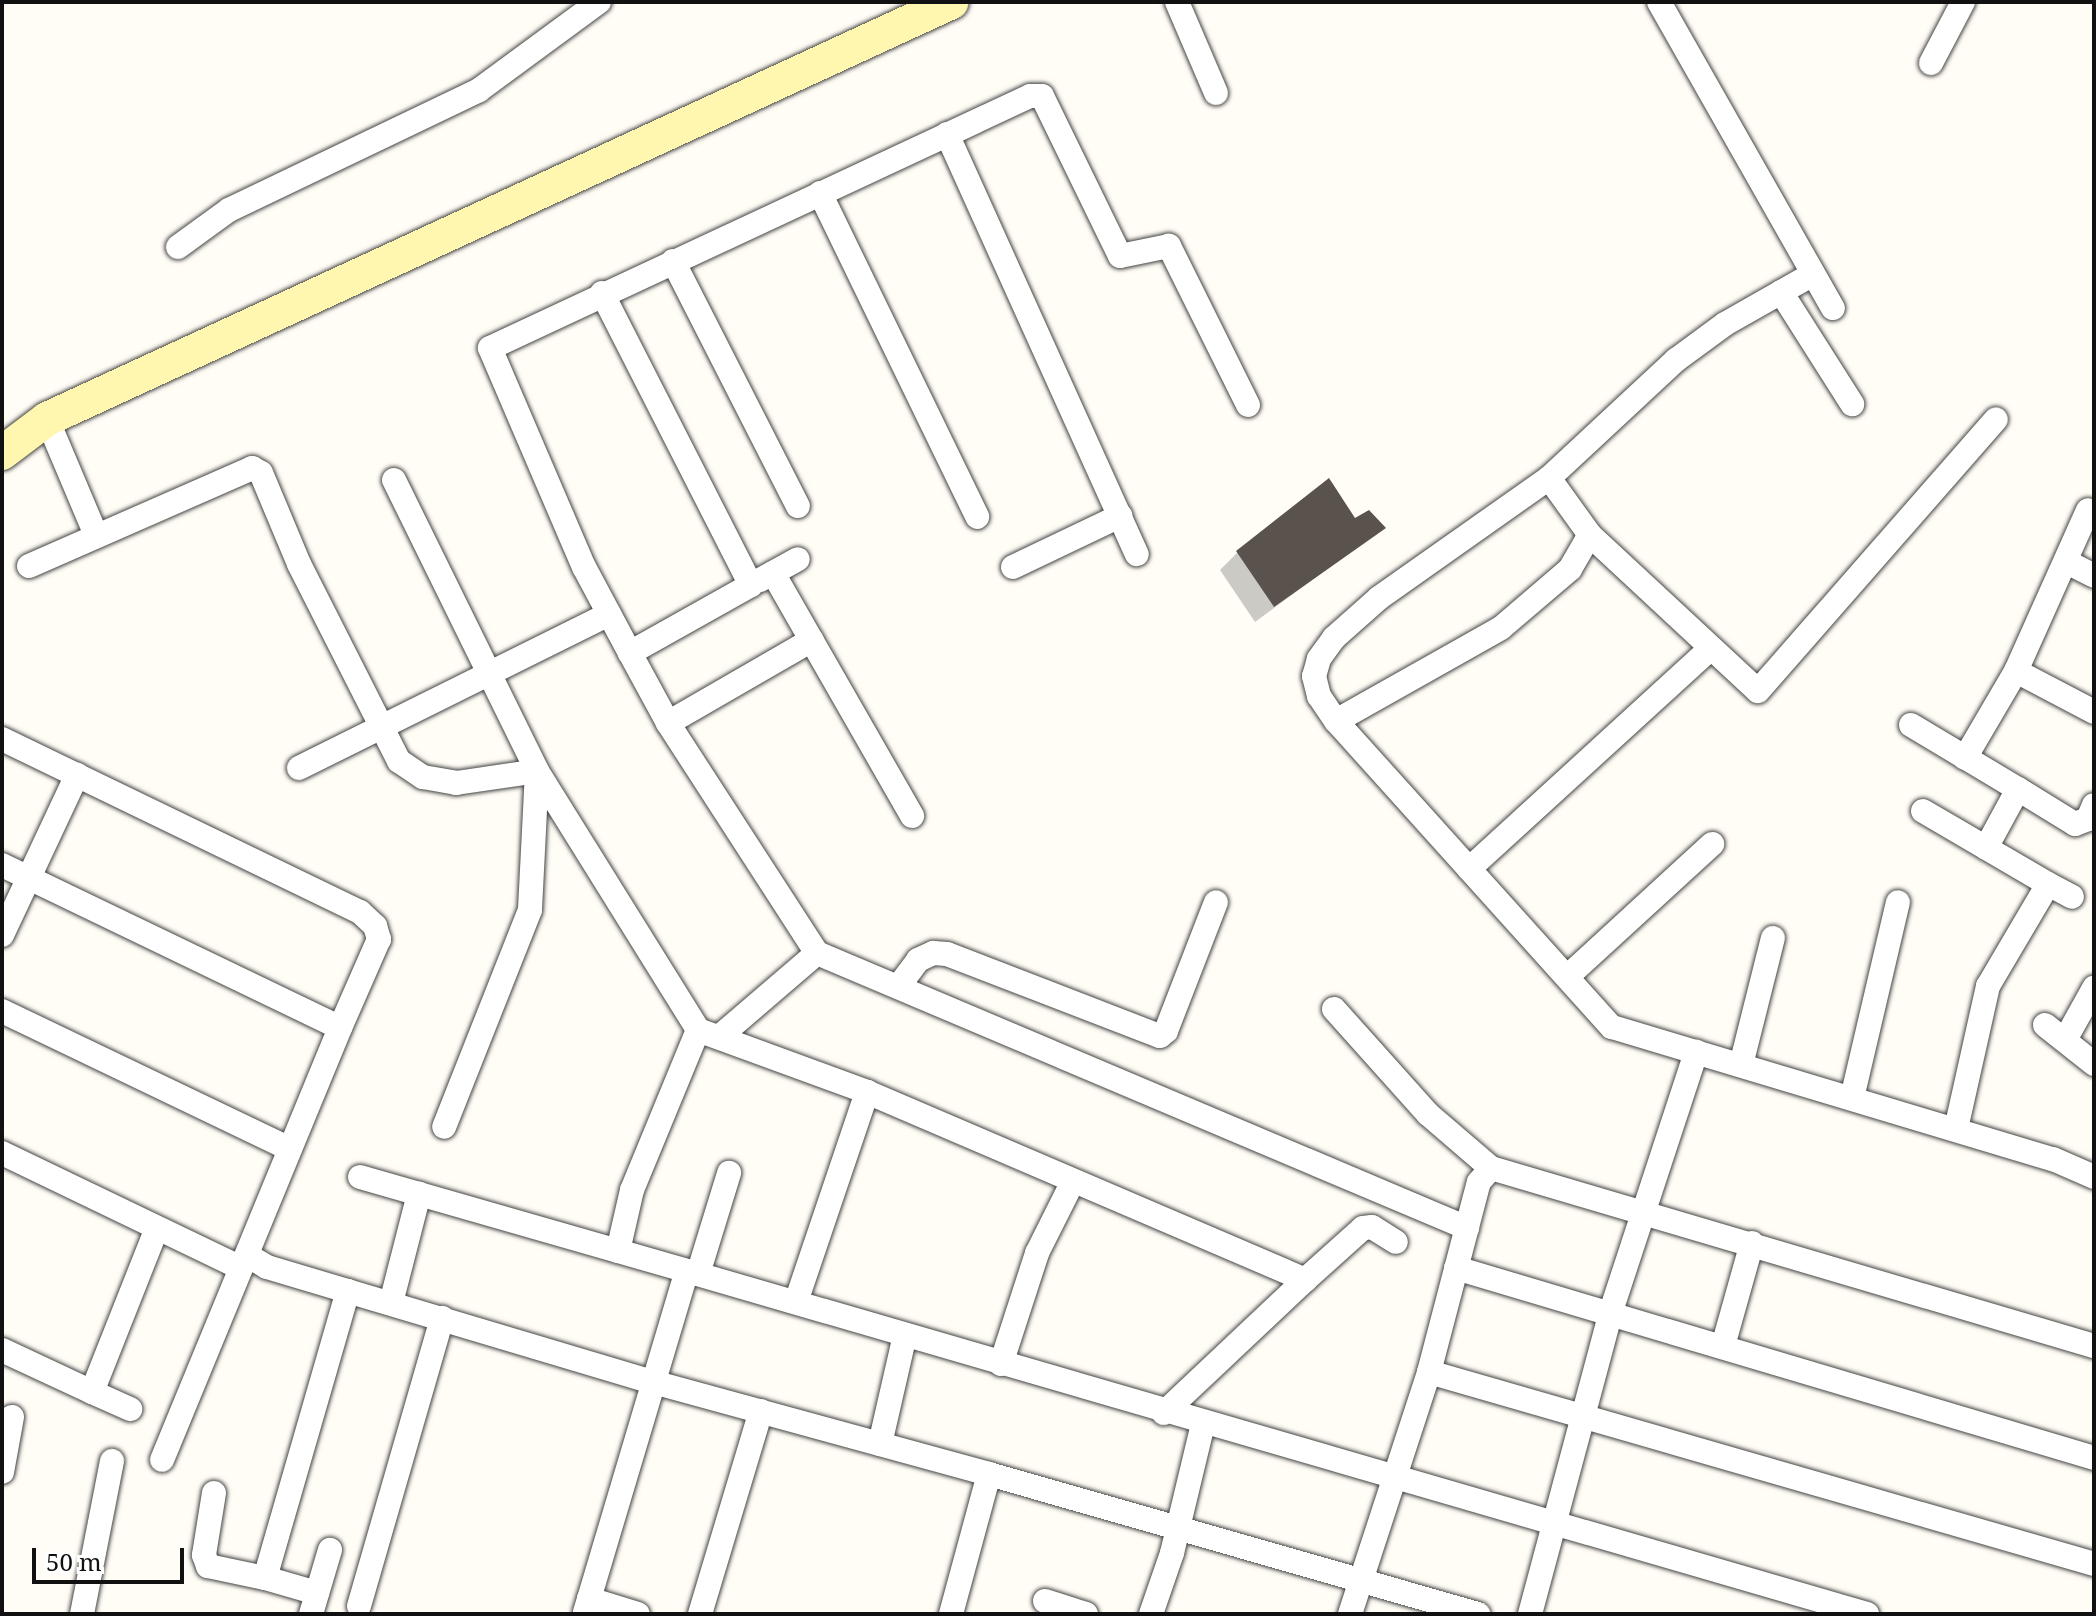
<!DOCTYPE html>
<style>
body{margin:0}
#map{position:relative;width:2096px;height:1616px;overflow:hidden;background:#fffdf5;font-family:"Noto Serif",serif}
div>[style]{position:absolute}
.shadow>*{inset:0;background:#0003}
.building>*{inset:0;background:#5a524d}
.roads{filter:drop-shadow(0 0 2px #444) drop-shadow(0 0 2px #444)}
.street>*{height:24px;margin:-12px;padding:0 12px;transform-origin:12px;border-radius:12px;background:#fff}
.secondary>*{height:34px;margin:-17px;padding:0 17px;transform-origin:17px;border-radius:17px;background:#fff6b0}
span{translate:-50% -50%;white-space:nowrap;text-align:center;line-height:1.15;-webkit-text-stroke:8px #fff;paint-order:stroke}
.frame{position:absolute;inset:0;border:4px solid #111;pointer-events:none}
.scale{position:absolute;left:32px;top:1548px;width:152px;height:36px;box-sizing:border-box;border:4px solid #111;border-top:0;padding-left:10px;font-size:24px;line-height:28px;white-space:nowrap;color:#111;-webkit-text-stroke:6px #fff;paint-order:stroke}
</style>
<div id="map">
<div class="shadow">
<i style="clip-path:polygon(1355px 521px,1383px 528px,1255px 622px,1220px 570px,1237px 553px)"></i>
</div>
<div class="building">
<i style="clip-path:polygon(1329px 478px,1355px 518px,1369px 510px,1386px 528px,1274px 607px,1236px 551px)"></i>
</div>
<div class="roads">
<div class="street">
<i style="left:1177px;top:2px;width:99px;rotate:66.8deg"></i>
<i style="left:1659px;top:2px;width:352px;rotate:60.4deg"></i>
<i style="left:1931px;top:63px;width:69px;rotate:-62.3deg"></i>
<i style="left:947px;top:134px;width:461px;rotate:65.7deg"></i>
<i style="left:820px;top:193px;width:360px;rotate:64.1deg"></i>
<i style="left:178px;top:247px;width:63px;rotate:-36deg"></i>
<i style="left:229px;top:210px;width:277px;rotate:-25.6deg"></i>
<i style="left:479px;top:90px;width:149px;rotate:-36.3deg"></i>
<i style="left:673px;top:261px;width:275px;rotate:63deg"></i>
<i style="left:1813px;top:274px;width:101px;rotate:150.4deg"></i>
<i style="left:1725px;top:324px;width:61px;rotate:143.7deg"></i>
<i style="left:1676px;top:360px;width:173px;rotate:137.1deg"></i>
<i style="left:1549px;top:478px;width:208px;rotate:144.8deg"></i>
<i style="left:1379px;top:598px;width:60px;rotate:138.4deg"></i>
<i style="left:1334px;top:638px;width:26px;rotate:126deg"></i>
<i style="left:1319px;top:659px;width:18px;rotate:106deg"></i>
<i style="left:1314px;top:676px;width:21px;rotate:76deg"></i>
<i style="left:1319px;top:696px;width:30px;rotate:56deg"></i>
<i style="left:1336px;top:721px;width:412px;rotate:48deg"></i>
<i style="left:1612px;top:1027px;width:460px;rotate:16.7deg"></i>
<i style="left:2053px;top:1159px;width:45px;rotate:23.7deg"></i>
<i style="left:1781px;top:292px;width:133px;rotate:57.6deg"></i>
<i style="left:602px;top:293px;width:328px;rotate:63deg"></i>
<i style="left:751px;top:585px;width:139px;rotate:150.7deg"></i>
<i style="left:1248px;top:405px;width:178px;rotate:-116.4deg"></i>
<i style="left:1169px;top:246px;width:50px;rotate:168.5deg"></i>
<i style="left:1120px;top:256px;width:178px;rotate:-116deg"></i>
<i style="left:1042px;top:96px;width:12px;rotate:180deg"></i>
<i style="left:1030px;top:96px;width:596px;rotate:154.98deg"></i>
<i style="left:490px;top:348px;width:238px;rotate:66.8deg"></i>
<i style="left:584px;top:567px;width:98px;rotate:61.9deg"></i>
<i style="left:630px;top:653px;width:80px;rotate:61.5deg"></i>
<i style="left:668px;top:723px;width:274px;rotate:57.1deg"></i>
<i style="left:817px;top:953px;width:706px;rotate:22.93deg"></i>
<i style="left:47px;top:419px;width:126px;rotate:67.1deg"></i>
<i style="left:1549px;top:478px;width:70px;rotate:54.3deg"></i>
<i style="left:1590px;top:535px;width:229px;rotate:42.9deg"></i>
<i style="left:1758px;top:691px;width:361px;rotate:-48.8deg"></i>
<i style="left:394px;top:480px;width:324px;rotate:63.8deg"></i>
<i style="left:537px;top:771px;width:305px;rotate:58.1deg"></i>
<i style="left:2067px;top:562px;width:30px;rotate:27deg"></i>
<i style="left:29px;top:566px;width:244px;rotate:-23.7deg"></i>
<i style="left:252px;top:468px;width:10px;rotate:29deg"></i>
<i style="left:261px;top:473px;width:99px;rotate:67.3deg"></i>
<i style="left:299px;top:564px;width:221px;rotate:63.1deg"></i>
<i style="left:399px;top:761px;width:29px;rotate:34deg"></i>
<i style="left:423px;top:777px;width:34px;rotate:10deg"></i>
<i style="left:456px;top:783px;width:82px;rotate:-8.4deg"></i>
<i style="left:537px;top:771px;width:139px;rotate:92.9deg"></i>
<i style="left:530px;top:910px;width:233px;rotate:111.6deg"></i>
<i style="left:1013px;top:567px;width:119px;rotate:-25.5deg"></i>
<i style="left:773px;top:573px;width:280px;rotate:60.2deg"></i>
<i style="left:760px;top:580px;width:43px;rotate:-28.9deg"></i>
<i style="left:2016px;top:671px;width:176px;rotate:-65.9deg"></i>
<i style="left:1336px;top:721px;width:189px;rotate:-29.4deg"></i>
<i style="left:1501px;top:628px;width:91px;rotate:-40.5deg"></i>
<i style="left:1570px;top:569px;width:39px;rotate:-60deg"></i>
<i style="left:668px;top:723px;width:166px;rotate:-30deg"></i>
<i style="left:1911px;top:725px;width:125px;rotate:30.9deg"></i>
<i style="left:2018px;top:789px;width:67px;rotate:118.5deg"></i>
<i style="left:2px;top:739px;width:398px;rotate:25.8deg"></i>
<i style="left:360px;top:912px;width:21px;rotate:43deg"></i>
<i style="left:375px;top:926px;width:14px;rotate:73deg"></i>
<i style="left:379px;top:939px;width:97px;rotate:113.7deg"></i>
<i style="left:1965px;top:758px;width:101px;rotate:-59.6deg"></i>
<i style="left:2016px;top:671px;width:88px;rotate:27.7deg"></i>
<i style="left:299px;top:768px;width:346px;rotate:-26.4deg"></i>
<i style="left:2018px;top:789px;width:67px;rotate:31.6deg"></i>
<i style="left:2075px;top:824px;width:14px;rotate:-21deg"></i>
<i style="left:2088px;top:819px;width:15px;rotate:-67deg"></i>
<i style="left:1923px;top:811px;width:145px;rotate:30.3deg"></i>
<i style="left:2px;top:865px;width:375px;rotate:25.7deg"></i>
<i style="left:340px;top:1028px;width:467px;rotate:112.4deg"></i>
<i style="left:1469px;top:869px;width:326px;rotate:-42.4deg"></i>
<i style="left:2px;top:935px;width:177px;rotate:-64.9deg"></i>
<i style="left:1567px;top:977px;width:197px;rotate:-42.5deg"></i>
<i style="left:898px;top:987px;width:34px;rotate:-53deg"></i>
<i style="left:918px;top:960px;width:17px;rotate:-25deg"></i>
<i style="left:933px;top:953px;width:14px;rotate:4deg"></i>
<i style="left:947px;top:954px;width:228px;rotate:21.1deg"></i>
<i style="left:1160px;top:1036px;width:8px;rotate:-40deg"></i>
<i style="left:1166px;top:1031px;width:138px;rotate:-68.8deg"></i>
<i style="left:1334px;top:1009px;width:141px;rotate:48.2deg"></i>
<i style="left:1428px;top:1114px;width:83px;rotate:40.6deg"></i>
<i style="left:2px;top:1011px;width:319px;rotate:25.6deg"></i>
<i style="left:2045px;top:1025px;width:63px;rotate:38.5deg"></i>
<i style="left:719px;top:1037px;width:129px;rotate:-40.6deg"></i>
<i style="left:2065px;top:1040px;width:60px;rotate:-60.9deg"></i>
<i style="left:1741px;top:1065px;width:131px;rotate:-75.9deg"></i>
<i style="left:1852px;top:1098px;width:201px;rotate:-76.8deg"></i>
<i style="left:1956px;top:1129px;width:147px;rotate:-77.4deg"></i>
<i style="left:1988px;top:986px;width:118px;rotate:-59.5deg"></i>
<i style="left:2048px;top:884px;width:27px;rotate:28deg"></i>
<i style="left:2px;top:1153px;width:265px;rotate:25.7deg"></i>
<i style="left:360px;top:1177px;width:340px;rotate:16deg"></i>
<i style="left:618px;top:1251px;width:63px;rotate:-77.1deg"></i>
<i style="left:632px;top:1190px;width:173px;rotate:-67.6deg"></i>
<i style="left:698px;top:1030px;width:180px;rotate:20.1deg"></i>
<i style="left:867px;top:1092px;width:477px;rotate:23.2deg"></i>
<i style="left:1305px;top:1280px;width:194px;rotate:136.7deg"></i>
<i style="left:247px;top:1255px;width:23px;rotate:31deg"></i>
<i style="left:267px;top:1267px;width:403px;rotate:16.6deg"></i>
<i style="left:653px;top:1382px;width:348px;rotate:15.3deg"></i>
<i style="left:989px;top:1474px;width:145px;rotate:105.2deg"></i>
<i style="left:1456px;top:1268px;width:666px;rotate:16.58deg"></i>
<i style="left:698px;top:1274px;width:106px;rotate:-72.9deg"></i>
<i style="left:1305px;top:1280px;width:78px;rotate:-41.9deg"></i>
<i style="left:1363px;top:1228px;width:9px;rotate:-6deg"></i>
<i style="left:1372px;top:1227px;width:28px;rotate:32deg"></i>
<i style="left:796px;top:1302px;width:222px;rotate:-71.3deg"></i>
<i style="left:391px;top:1303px;width:113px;rotate:-75.6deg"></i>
<i style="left:1723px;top:1346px;width:107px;rotate:-74.3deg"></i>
<i style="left:2px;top:1350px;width:99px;rotate:25deg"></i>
<i style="left:92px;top:1392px;width:176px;rotate:-68.4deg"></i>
<i style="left:1001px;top:1364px;width:117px;rotate:-72deg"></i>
<i style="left:1037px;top:1253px;width:78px;rotate:-63.4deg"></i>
<i style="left:1429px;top:1372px;width:692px;rotate:16.1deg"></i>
<i style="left:92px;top:1392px;width:42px;rotate:24.1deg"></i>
<i style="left:880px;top:1444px;width:112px;rotate:-77.1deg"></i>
<i style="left:2px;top:1472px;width:56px;rotate:-79.7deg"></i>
<i style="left:989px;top:1474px;width:509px;rotate:15.98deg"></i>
<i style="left:214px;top:1493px;width:63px;rotate:99.2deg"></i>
<i style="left:204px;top:1555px;width:12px;rotate:70deg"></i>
<i style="left:208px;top:1566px;width:58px;rotate:11.9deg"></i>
<i style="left:317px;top:1593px;width:54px;rotate:-163.9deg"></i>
<i style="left:265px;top:1578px;width:299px;rotate:-73.9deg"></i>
<i style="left:589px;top:1599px;width:342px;rotate:-73.4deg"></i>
<i style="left:687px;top:1271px;width:1229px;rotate:16.21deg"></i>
<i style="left:1045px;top:1601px;width:43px;rotate:17.6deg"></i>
<i style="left:359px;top:1606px;width:300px;rotate:-73.9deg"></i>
<i style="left:585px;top:1612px;width:14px;rotate:-73deg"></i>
<i style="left:589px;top:1599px;width:51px;rotate:17deg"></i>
<i style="left:82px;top:1614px;width:156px;rotate:-78.9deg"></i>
<i style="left:311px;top:1614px;width:67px;rotate:-73.5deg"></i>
<i style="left:700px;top:1614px;width:212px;rotate:-73.3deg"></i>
<i style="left:1151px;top:1614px;width:65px;rotate:-71deg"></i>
<i style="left:1172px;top:1553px;width:133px;rotate:-76.5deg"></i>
<i style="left:1350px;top:1614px;width:255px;rotate:-71.9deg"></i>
<i style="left:1429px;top:1372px;width:196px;rotate:-75.3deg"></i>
<i style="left:1479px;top:1182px;width:18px;rotate:-49deg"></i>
<i style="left:1491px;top:1168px;width:629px;rotate:16.45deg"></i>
<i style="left:1530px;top:1614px;width:314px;rotate:-75deg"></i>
<i style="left:1611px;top:1311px;width:273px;rotate:-71.8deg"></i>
</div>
<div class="secondary">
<i style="left:2px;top:453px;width:56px;rotate:-37.1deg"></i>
<i style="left:47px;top:419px;width:996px;rotate:-24.74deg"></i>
</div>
</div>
<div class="frame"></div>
<div class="scale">50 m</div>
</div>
